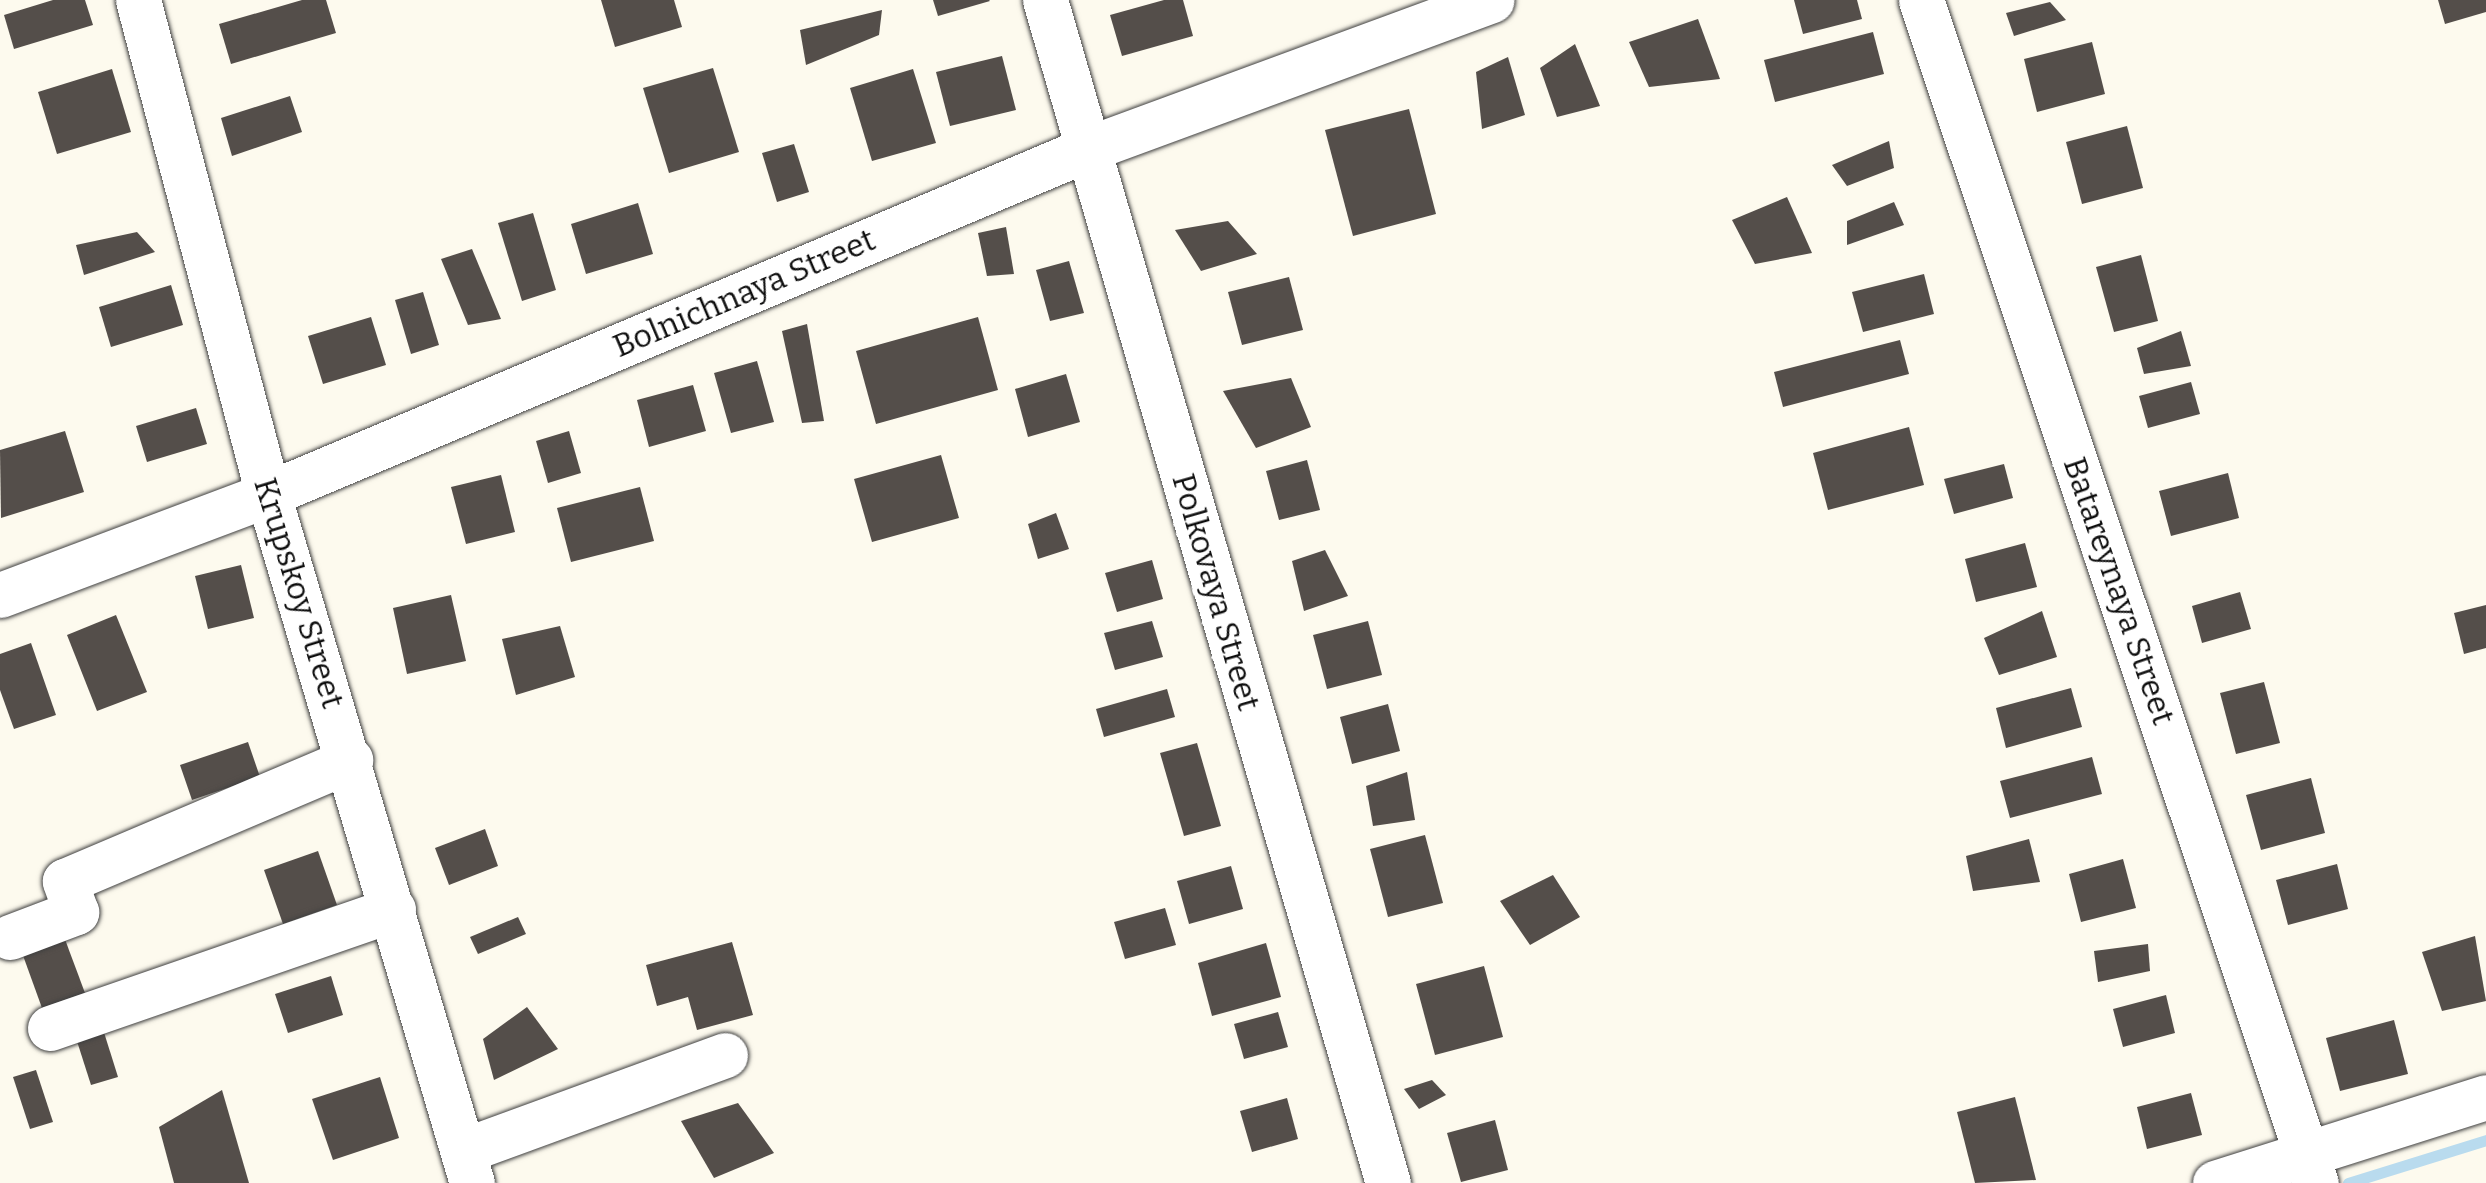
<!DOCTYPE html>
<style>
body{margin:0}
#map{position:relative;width:2486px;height:1183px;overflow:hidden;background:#fdfaee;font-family:Bitter,serif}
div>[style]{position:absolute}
.stream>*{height:11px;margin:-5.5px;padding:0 5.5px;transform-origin:5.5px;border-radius:5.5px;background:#b9dbee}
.building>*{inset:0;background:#544e4a}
.roads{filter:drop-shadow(0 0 2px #404040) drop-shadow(0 0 2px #404040)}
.minor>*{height:45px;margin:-22.5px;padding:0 22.5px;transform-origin:22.5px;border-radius:22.5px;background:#fff}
span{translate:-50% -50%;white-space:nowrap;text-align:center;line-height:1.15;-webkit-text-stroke:10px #fff;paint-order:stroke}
.street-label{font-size:32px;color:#0d0d0d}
</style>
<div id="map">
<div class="stream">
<i style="left:2348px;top:1183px;width:145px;rotate:-17.3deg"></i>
</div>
<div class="building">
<i style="clip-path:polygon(53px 0,85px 0,93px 25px,14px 49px,4px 15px)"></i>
<i style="clip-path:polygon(302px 0,326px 0,336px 33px,231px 64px,219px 24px)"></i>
<i style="clip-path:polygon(601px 0,674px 0,682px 27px,615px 47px)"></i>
<i style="clip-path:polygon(933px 0,989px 0,990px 1px,938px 16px)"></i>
<i style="clip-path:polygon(1164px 0,1183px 0,1193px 36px,1122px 56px,1110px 15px)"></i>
<i style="clip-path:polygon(1794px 0,1857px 0,1862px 19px,1803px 34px)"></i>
<i style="clip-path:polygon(2438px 0,2486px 0,2486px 12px,2445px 24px)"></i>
<i style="clip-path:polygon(2050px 2px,2066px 20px,2014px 36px,2006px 13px)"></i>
<i style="clip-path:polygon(882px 10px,879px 35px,806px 65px,800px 30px)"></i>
<i style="clip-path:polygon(1698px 19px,1720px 79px,1649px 87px,1629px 42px)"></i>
<i style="clip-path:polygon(1873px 32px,1884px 74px,1775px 102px,1764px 60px)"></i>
<i style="clip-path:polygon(2092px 42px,2105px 94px,2037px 112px,2024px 59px)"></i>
<i style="clip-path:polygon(1575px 44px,1600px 106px,1557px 117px,1540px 68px)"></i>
<i style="clip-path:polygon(1002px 56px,1016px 110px,950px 126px,936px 72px)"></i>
<i style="clip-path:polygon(1508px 57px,1525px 115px,1482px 129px,1476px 72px)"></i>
<i style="clip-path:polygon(713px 68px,739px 152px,669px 173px,643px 88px)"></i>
<i style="clip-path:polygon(112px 69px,131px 132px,57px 154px,38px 92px)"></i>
<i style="clip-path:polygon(913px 69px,936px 143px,872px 161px,850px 88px)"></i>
<i style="clip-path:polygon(290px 96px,302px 132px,232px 156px,221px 118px)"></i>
<i style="clip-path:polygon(1409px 109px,1436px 214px,1353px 236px,1325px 130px)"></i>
<i style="clip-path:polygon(2127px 126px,2143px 188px,2082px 204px,2066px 142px)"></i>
<i style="clip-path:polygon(1889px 141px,1894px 168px,1847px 186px,1832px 165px)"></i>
<i style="clip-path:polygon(794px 144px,809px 192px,777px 202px,762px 153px)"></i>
<i style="clip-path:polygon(1787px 197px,1812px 253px,1755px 264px,1732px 220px)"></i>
<i style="clip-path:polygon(1894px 202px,1904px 225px,1847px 245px,1847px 221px)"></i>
<i style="clip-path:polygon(638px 203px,653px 254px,586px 274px,571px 224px)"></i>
<i style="clip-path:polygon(533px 213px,556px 290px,522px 301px,498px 223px)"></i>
<i style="clip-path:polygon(1228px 221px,1257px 254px,1201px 271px,1175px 230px)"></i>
<i style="clip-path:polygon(1006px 227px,1014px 274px,987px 276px,978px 233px)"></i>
<i style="clip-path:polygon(137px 232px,155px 252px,84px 275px,76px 245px)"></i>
<i style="clip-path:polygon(472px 249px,501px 319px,468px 325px,441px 259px)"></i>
<i style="clip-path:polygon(2141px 255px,2158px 321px,2114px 332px,2096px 267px)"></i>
<i style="clip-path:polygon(1069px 261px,1084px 313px,1050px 321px,1036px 270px)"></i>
<i style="clip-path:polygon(1924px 274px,1934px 314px,1863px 332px,1852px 292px)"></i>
<i style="clip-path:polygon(1289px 277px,1303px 330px,1242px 345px,1228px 292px)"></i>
<i style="clip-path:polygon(171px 285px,183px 325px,111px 347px,99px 307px)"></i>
<i style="clip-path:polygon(423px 292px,439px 345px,411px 354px,395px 300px)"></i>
<i style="clip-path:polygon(371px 317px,386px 365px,323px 384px,308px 336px)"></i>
<i style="clip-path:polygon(978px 317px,998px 390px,876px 424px,856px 351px)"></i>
<i style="clip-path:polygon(807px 324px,824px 421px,802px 423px,782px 331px)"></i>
<i style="clip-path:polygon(2181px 331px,2191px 366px,2144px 374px,2137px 348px)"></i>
<i style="clip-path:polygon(1900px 340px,1909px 374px,1783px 407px,1774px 372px)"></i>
<i style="clip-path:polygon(757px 361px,774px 422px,731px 433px,714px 373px)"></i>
<i style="clip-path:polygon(1066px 374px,1080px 422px,1028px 437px,1015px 389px)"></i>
<i style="clip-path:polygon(1291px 378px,1311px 427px,1256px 448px,1223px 391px)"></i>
<i style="clip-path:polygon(2191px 382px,2200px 414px,2148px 428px,2139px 396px)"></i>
<i style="clip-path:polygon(693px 385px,706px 431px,649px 447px,637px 400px)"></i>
<i style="clip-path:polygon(196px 408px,207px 444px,147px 462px,136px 426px)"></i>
<i style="clip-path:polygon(1909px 427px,1924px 485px,1828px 510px,1813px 453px)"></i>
<i style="clip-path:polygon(65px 431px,84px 492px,1px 518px,0 450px)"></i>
<i style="clip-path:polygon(569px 431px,581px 473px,548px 483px,536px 441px)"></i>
<i style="clip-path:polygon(941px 455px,959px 518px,872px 542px,854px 479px)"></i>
<i style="clip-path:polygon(1307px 460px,1320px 510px,1279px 520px,1266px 471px)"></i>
<i style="clip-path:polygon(2004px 464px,2013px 498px,1954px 514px,1944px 479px)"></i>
<i style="clip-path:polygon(2228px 473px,2239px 518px,2171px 536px,2159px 491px)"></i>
<i style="clip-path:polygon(501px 475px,515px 532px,466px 544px,451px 487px)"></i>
<i style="clip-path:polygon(640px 487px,654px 541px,571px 562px,557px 508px)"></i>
<i style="clip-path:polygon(1056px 513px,1069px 549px,1038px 559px,1028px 524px)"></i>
<i style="clip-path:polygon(2025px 543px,2037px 587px,1976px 602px,1965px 559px)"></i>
<i style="clip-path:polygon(1325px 550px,1348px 596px,1304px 611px,1292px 561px)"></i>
<i style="clip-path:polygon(1152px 560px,1163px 599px,1117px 612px,1105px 573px)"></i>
<i style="clip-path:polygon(241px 565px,254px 618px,208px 629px,195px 576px)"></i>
<i style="clip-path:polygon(2240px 592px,2251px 629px,2202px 643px,2192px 606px)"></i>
<i style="clip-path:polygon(451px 595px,466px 661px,407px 674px,393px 608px)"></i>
<i style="clip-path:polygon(2486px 605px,2486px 648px,2464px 654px,2454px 613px)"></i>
<i style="clip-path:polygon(2042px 611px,2057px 657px,1999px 675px,1984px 638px)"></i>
<i style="clip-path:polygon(116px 615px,147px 692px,97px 711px,67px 635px)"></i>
<i style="clip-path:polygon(1152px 621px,1163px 657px,1115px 670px,1104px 633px)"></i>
<i style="clip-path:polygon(1368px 621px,1382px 675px,1327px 689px,1313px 635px)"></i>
<i style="clip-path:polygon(560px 626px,575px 677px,516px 695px,502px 639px)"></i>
<i style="clip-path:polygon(31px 643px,56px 715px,14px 729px,0 690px,0 654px)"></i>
<i style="clip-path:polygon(2264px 682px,2280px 743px,2236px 754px,2220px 693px)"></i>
<i style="clip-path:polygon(2071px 688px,2082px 727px,2006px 748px,1996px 708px)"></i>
<i style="clip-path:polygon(1167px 689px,1175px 717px,1104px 737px,1096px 709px)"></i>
<i style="clip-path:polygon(1388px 704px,1400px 751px,1352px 764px,1340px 717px)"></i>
<i style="clip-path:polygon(248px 742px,260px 777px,192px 800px,180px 765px)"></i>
<i style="clip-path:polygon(1197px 743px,1221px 826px,1184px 836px,1160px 753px)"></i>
<i style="clip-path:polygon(2092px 757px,2102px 794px,2010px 818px,2000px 781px)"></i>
<i style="clip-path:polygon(1407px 772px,1415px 820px,1373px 826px,1366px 786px)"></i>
<i style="clip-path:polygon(2311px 778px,2325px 833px,2261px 850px,2246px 795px)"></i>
<i style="clip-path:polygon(485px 829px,498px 866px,449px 885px,435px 848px)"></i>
<i style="clip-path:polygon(1425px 835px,1443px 903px,1388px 917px,1370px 849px)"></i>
<i style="clip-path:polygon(2029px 839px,2040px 882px,1973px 891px,1966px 856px)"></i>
<i style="clip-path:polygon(318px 851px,337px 905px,283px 924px,264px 870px)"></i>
<i style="clip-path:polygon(2123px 859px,2136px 908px,2081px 922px,2069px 874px)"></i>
<i style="clip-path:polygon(2337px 864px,2348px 909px,2288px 925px,2276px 880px)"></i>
<i style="clip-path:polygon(1231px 866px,1243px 909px,1189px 924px,1177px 881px)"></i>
<i style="clip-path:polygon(1553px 875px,1580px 917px,1530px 945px,1500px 901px)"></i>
<i style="clip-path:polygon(1165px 908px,1176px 945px,1125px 959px,1114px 922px)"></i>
<i style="clip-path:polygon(518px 917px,526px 934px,478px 954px,470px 937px)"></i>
<i style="clip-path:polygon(63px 934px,85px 993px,42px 1008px,21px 950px)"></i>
<i style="clip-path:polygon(2475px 936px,2486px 1001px,2442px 1011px,2422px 952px)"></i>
<i style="clip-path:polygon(732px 942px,753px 1015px,697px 1030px,688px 997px,657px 1006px,646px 965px)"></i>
<i style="clip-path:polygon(1266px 943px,1281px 997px,1212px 1016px,1198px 963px)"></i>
<i style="clip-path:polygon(2148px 944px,2150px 971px,2098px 982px,2094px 951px)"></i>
<i style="clip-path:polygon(1484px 966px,1503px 1037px,1435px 1055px,1416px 984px)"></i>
<i style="clip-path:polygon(331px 976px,343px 1015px,288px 1033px,275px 994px)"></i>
<i style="clip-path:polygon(2166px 995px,2175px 1033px,2123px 1047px,2113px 1009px)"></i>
<i style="clip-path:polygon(527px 1007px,558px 1049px,494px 1080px,483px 1039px)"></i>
<i style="clip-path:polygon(1278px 1012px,1288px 1047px,1244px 1059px,1234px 1024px)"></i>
<i style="clip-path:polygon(2394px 1020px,2408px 1074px,2340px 1091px,2326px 1038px)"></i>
<i style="clip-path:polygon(102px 1026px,118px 1077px,91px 1085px,75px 1035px)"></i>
<i style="clip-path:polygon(36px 1070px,53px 1122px,30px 1129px,13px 1077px)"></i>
<i style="clip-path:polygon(380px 1077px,399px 1138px,333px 1160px,312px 1099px)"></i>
<i style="clip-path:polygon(1432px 1080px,1446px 1095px,1419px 1109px,1404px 1089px)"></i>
<i style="clip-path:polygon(222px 1090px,249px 1183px,174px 1183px,159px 1127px)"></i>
<i style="clip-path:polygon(2191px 1093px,2202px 1135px,2147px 1149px,2137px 1107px)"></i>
<i style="clip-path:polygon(2015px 1097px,2036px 1180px,1975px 1183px,1957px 1112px)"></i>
<i style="clip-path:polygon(1287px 1098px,1298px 1139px,1252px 1152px,1240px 1111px)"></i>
<i style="clip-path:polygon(738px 1103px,774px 1153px,714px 1178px,681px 1121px)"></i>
<i style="clip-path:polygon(1495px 1120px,1508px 1170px,1461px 1182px,1447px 1133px)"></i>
</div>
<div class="roads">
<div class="minor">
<i style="left:138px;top:0;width:511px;rotate:75.26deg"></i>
<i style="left:268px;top:494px;width:719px;rotate:73.51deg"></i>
<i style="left:1045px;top:0;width:1232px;rotate:73.83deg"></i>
<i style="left:1921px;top:0;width:1247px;rotate:71.54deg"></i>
<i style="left:0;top:595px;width:286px;rotate:-20.6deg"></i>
<i style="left:268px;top:494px;width:889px;rotate:-22.84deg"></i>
<i style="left:1087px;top:149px;width:431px;rotate:-20.2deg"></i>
<i style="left:10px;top:937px;width:71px;rotate:-20.7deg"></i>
<i style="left:76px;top:912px;width:33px;rotate:-110deg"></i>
<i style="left:65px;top:881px;width:310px;rotate:-23deg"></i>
<i style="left:50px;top:1028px;width:363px;rotate:-19.1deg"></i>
<i style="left:463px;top:1151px;width:279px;rotate:-20.1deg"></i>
<i style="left:2215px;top:1183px;width:284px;rotate:-17.6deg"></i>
</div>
</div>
<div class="street-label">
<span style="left:744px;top:293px;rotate:-23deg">Bolnichnaya Street</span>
<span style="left:2119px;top:591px;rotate:71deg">Batareynaya Street</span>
<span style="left:1216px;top:592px;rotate:74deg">Polkovaya Street</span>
<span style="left:299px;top:593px;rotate:73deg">Krupskoy Street</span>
</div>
</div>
